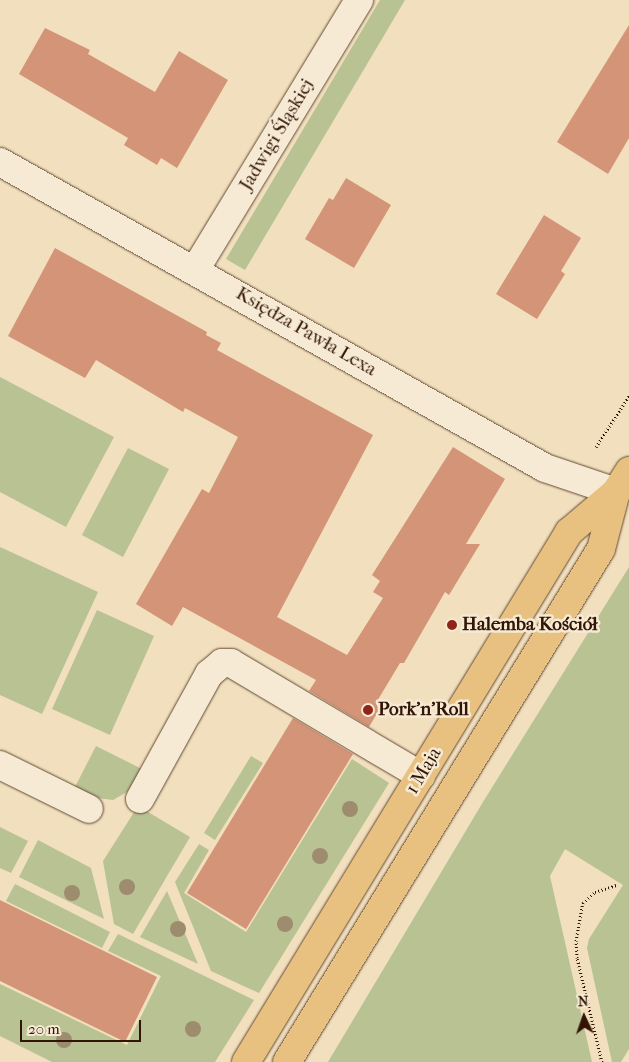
<!DOCTYPE html>
<meta charset="utf-8">
<style>
body{margin:0}
#map{position:relative;width:629px;height:1062px;overflow:hidden;background:#f1dfbe;font-family:"IM FELL French Canon",serif}
div>[style]{position:absolute}
.green>*{inset:0;background:#b8c293}
.building>*{inset:0;background:#d39477}
.path>*{height:3px;margin-top:-1.5px;transform-origin:0;background:repeating-linear-gradient(90deg,#321504 0 1px,transparent 0 3.5px)}
.roads{filter:drop-shadow(0 0 1px #624832) drop-shadow(0 0 1px #624832)}
.minor>*{height:28px;margin:-14px;padding:0 14px;transform-origin:14px;border-radius:14px;background:#f6ead5}
.major>*{height:28px;margin:-14px;padding:0 14px;transform-origin:14px;border-radius:14px;background:#e8c07f}
.trees>*{width:16px;height:16px;margin:-8px;border-radius:50%;background:#9e8c6f}
.dots>*{width:14px;height:14px;translate:-50% -50%;box-sizing:border-box;border:2px solid #f6ead5;border-radius:50%}
span{translate:-50% -50%;white-space:nowrap;text-align:center;line-height:1.15;-webkit-text-stroke:5px #f6ead5;paint-order:stroke}
.street-label{font-size:19px;color:#321504}
.poi-label{font-size:19px;color:#321504;font-weight:700}
.left{translate:0 -50%;text-align:left}
.north{position:absolute;left:559px;top:992px;width:50px;height:50px;-webkit-text-stroke:4px #f6ead5;paint-order:stroke;rotate:357deg;font-size:14px;font-weight:700;line-height:20px;text-align:center;color:#321504}
.north::after{content:'';display:block;margin:auto;width:18px;height:22px;background:#321504;clip-path:polygon(50% 0,100% 100%,50% 72%,0 100%)}
.scale{position:absolute;left:20px;top:1020px;width:121px;height:22px;box-sizing:border-box;border:2px solid #321504;border-top:0;padding-left:6px;font-size:15px;line-height:18px;white-space:nowrap;color:#321504;-webkit-text-stroke:4px #f6ead5;paint-order:stroke}
</style>
<div id="map">
<div class="green">
<i style="clip-path:polygon(380px 0,405px 0,245px 270px,226px 259px)"></i>
<i style="clip-path:polygon(0 377px,114px 437px,66px 527px,0 492px)"></i>
<i style="clip-path:polygon(128px 448px,169px 469px,123px 557px,82px 535px)"></i>
<i style="clip-path:polygon(0 547px,98px 592px,42px 714px,0 695px)"></i>
<i style="clip-path:polygon(629px 567px,629px 1049px,621px 1062px,612px 1062px,587px 948px,589px 939px,623px 885px,565px 849px,550px 876px,592px 1062px,328px 1062px,483px 802px)"></i>
<i style="clip-path:polygon(97px 610px,154px 636px,110px 735px,52px 709px)"></i>
<i style="clip-path:polygon(96px 746px,142px 769px,127px 792px,113px 800px,97px 798px,75px 787px)"></i>
<i style="clip-path:polygon(251px 756px,263px 763px,215px 840px,204px 833px)"></i>
<i style="clip-path:polygon(352px 759px,389px 783px,259px 993px,211px 971px,175px 882px,199px 844px,209px 850px,184px 893px,246px 932px)"></i>
<i style="clip-path:polygon(138px 806px,190px 837px,133px 934px,114px 924px,103px 861px)"></i>
<i style="clip-path:polygon(0 827px,28px 841px,11px 873px,0 868px)"></i>
<i style="clip-path:polygon(38px 840px,91px 868px,104px 919px,19px 877px)"></i>
<i style="clip-path:polygon(15px 884px,110px 932px,102px 948px,6px 901px)"></i>
<i style="clip-path:polygon(167px 891px,198px 964px,140px 937px)"></i>
<i style="clip-path:polygon(118px 934px,254px 1000px,215px 1062px,52px 1062px,0 1036px,0 984px,127px 1045px,161px 976px,108px 951px)"></i>
</div>
<div class="building">
<i style="clip-path:polygon(629px 25px,629px 138px,608px 174px,557px 142px)"></i>
<i style="clip-path:polygon(45px 28px,90px 50px,88px 54px,155px 92px,179px 51px,228px 80px,177px 168px,161px 158px,157px 165px,124px 145px,128px 138px,19px 74px)"></i>
<i style="clip-path:polygon(346px 178px,391px 205px,354px 268px,305px 239px,329px 198px,333px 200px)"></i>
<i style="clip-path:polygon(544px 215px,581px 238px,561px 271px,565px 274px,537px 319px,496px 294px)"></i>
<i style="clip-path:polygon(55px 248px,207px 332px,206px 335px,221px 343px,217px 350px,373px 435px,277px 617px,347px 655px,383px 598px,373px 592px,380px 581px,372px 575px,453px 447px,505px 479px,466px 544px,480px 544px,449px 595px,445px 592px,404px 663px,400px 663px,376px 703px,379px 710px,369px 727px,309px 691px,316px 680px,183px 607px,172px 626px,136px 604px,202px 489px,209px 493px,238px 437px,185px 408px,183px 412px,96px 360px,85px 378px,8px 336px)"></i>
<i style="clip-path:polygon(293px 718px,353px 754px,246px 929px,187px 893px)"></i>
<i style="clip-path:polygon(0 900px,157px 977px,125px 1042px,0 981px)"></i>
</div>
<div class="path">
<i style="left:596px;top:447px;width:61px;rotate:-57.1deg"></i>
<i style="left:602px;top:1062px;width:107px;rotate:-103.5deg"></i>
<i style="left:577px;top:958px;width:17px;rotate:-93deg"></i>
<i style="left:576px;top:941px;width:39px;rotate:-80deg"></i>
<i style="left:583px;top:903px;width:16px;rotate:-43deg"></i>
<i style="left:595px;top:892px;width:23px;rotate:-18deg"></i>
</div>
<div class="roads">
<div class="minor">
<i style="left:0;top:162px;width:625px;rotate:29.31deg"></i>
<i style="left:545px;top:468px;width:75px;rotate:18.7deg"></i>
<i style="left:195px;top:270px;width:316px;rotate:-58.7deg"></i>
<i style="left:0;top:765px;width:99px;rotate:26.3deg"></i>
<i style="left:140px;top:799px;width:143px;rotate:-61.1deg"></i>
<i style="left:209px;top:674px;width:17px;rotate:-40deg"></i>
<i style="left:222px;top:663px;width:9px"></i>
<i style="left:231px;top:663px;width:221px;rotate:30.7deg"></i>
</div>
<div class="major">
<i style="left:246px;top:1062px;width:621px;rotate:-58.64deg"></i>
<i style="left:569px;top:532px;width:62px;rotate:-40.4deg"></i>
<i style="left:287px;top:1062px;width:601px;rotate:-58.53deg"></i>
<i style="left:601px;top:549px;width:59px;rotate:-75.3deg"></i>
<i style="left:616px;top:492px;width:25px;rotate:-58deg"></i>
</div>
</div>
<div class="trees">
<i style="left:350px;top:809px"></i>
<i style="left:320px;top:856px"></i>
<i style="left:127px;top:887px"></i>
<i style="left:72px;top:893px"></i>
<i style="left:285px;top:924px"></i>
<i style="left:178px;top:929px"></i>
<i style="left:193px;top:1029px"></i>
<i style="left:64px;top:1040px"></i>
</div>
<div class="dots">
<i style="left:452px;top:625px;background:#8f2418"></i>
<i style="left:368px;top:710px;background:#8f2418"></i>
</div>
<div class="street-label">
<span style="left:277px;top:135px;rotate:-59deg">Jadwigi Śląskiej</span>
<span style="left:306px;top:332px;rotate:30deg">Księdza Pawła Lexa</span>
<span style="left:424px;top:771px;rotate:-59deg">1 Maja</span>
</div>
<div class="poi-label">
<span class="left" style="left:462px;top:625px">Halemba Kościół</span>
<span class="left" style="left:378px;top:710px">Pork'n'Roll</span>
</div>
<div class="north">N</div>
<div class="scale">20 m</div>
</div>
